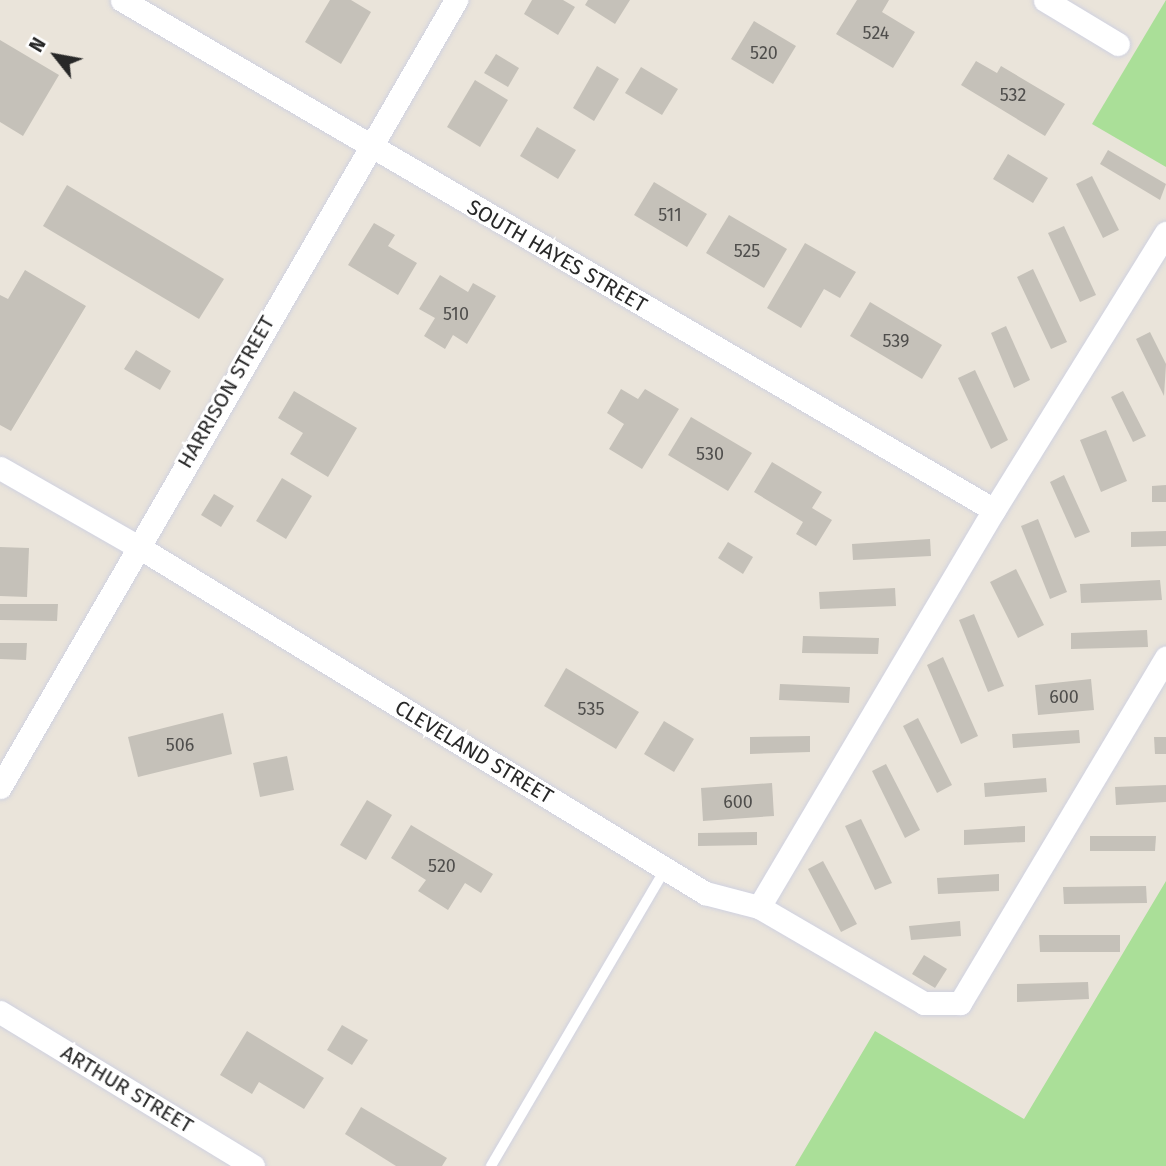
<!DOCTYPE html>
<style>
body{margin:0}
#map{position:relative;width:1166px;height:1166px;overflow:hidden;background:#eae4da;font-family:"Fira Sans",sans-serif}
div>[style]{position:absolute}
.green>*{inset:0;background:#aadf98}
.building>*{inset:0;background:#c5c1b9}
.roads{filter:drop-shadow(0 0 2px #cfd1e0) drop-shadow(0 0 2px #cfd1e0)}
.service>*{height:10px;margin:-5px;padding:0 5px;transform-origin:5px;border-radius:5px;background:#fff}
.minor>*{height:23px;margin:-11.5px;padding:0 11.5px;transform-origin:11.5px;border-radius:11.5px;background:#fff}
span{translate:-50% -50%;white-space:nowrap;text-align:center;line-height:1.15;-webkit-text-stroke:6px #fff;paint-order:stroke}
.number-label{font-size:18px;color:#4f4e4c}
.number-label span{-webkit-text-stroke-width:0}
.street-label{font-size:21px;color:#282828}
.north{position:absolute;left:21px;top:21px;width:70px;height:70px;-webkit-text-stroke:5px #fff;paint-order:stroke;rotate:301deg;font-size:19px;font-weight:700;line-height:28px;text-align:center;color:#282828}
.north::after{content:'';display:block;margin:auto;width:24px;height:32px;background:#282828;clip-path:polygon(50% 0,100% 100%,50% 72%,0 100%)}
</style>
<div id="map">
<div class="green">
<i style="clip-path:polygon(1166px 0,1166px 167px,1092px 124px)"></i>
<i style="clip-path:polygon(1166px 881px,1166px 1166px,795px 1166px,875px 1031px,1024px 1119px)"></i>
</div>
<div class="building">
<i style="clip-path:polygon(330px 0,351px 0,371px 12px,341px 64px,305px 42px)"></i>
<i style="clip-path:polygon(532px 0,563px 0,575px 7px,558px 35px,524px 14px)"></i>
<i style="clip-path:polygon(588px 0,630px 0,615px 24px,585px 5px)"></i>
<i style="clip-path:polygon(857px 0,889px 0,882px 12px,915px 32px,893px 68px,836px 34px)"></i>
<i style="clip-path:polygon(754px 21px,796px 46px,773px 84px,731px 59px)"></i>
<i style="clip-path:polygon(0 40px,59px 75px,23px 136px,0 122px)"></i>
<i style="clip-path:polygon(496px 54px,519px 68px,508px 87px,484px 73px)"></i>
<i style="clip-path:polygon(976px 61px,997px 73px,1001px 66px,1065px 104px,1045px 136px,961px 85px)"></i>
<i style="clip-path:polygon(597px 66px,619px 79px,594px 121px,573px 108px)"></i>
<i style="clip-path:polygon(641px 67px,678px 89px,662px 115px,625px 93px)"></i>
<i style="clip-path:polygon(475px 80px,508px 100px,480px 147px,447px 127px)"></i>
<i style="clip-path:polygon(537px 127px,576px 150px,558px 179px,520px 156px)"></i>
<i style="clip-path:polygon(1108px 150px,1166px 184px,1160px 200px,1100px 164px)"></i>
<i style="clip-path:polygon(1008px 154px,1048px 178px,1033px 203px,993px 179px)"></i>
<i style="clip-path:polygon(1092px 176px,1119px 230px,1103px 238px,1076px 184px)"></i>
<i style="clip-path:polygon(654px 182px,707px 214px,687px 247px,634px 215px)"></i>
<i style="clip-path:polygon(67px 185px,224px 279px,199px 319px,43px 226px)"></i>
<i style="clip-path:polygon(729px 215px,787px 249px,764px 288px,706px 253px)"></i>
<i style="clip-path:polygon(374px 223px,395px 235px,388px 246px,417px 263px,398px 295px,348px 265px)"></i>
<i style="clip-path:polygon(1064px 226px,1096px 295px,1080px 302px,1048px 233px)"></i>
<i style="clip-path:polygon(805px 243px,856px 272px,840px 298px,824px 289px,801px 328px,767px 308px)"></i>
<i style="clip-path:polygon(1033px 269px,1067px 342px,1051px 349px,1017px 277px)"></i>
<i style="clip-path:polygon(25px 270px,86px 306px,11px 431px,0 425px,0 295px,8px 299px)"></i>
<i style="clip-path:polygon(440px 275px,468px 292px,473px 283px,496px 296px,467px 344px,453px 335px,445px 349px,424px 336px,435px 318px,419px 309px)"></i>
<i style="clip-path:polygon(870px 302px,942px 345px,922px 379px,850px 336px)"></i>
<i style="clip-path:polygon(1006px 326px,1030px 380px,1014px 388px,991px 333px)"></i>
<i style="clip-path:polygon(1150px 332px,1166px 364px,1164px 396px,1136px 339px)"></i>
<i style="clip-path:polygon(136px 350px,171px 371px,160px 390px,124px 369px)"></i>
<i style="clip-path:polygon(975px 370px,1008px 440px,991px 449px,958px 378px)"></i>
<i style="clip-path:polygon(621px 389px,638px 399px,645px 389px,679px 409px,642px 469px,609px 449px,624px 424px,607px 413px)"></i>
<i style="clip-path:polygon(294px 391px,357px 428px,328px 477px,290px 454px,303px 433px,278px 418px)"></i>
<i style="clip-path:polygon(1123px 391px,1146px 436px,1133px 442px,1111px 397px)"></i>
<i style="clip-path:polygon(691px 417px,752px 453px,728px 491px,668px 455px)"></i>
<i style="clip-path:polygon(1106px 430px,1127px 481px,1101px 492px,1080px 440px)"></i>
<i style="clip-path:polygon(772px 462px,822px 492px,812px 508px,832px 520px,816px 546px,796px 534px,803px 522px,754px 492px)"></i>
<i style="clip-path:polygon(1064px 475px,1090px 532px,1075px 538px,1050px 482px)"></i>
<i style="clip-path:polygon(282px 478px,312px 496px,286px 539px,256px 521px)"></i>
<i style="clip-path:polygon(1166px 485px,1166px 502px,1152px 502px,1152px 486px)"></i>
<i style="clip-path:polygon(214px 494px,234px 506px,221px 527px,201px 515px)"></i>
<i style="clip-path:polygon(1038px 519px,1067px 592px,1050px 599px,1021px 526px)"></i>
<i style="clip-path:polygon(1166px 531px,1166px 546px,1131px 547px,1131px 532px)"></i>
<i style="clip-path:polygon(930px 539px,931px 556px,853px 560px,852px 544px)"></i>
<i style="clip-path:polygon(728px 542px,753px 557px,743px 574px,718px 558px)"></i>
<i style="clip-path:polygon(0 547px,29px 548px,27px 597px,0 596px)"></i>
<i style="clip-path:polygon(1016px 569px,1044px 625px,1018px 638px,990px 582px)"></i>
<i style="clip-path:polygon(1160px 580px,1162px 600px,1081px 603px,1080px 584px)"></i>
<i style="clip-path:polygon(895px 588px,896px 606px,820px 609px,819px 592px)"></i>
<i style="clip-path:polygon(0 604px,58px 604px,57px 621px,0 620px)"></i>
<i style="clip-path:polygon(974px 614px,1004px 686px,988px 692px,959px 620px)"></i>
<i style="clip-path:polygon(1147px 630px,1148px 647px,1071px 649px,1071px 633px)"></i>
<i style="clip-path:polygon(803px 636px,879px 638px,878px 654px,802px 653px)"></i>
<i style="clip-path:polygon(0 643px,27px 643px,26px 660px,0 659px)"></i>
<i style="clip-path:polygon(943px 657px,978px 736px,961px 744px,927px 665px)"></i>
<i style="clip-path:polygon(566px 668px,639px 712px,616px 749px,544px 706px)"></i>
<i style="clip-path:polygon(1091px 679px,1094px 710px,1038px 715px,1035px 685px)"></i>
<i style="clip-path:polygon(780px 684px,850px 687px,849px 703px,779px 700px)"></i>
<i style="clip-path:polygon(223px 713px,232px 754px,138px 777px,128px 737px)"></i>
<i style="clip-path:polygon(918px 718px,952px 785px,937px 793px,903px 726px)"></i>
<i style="clip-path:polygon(664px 721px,694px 739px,674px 772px,644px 754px)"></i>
<i style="clip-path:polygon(1079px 730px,1080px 743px,1013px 748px,1012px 734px)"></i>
<i style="clip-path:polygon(810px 736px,810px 752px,750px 754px,750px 737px)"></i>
<i style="clip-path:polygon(1154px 737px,1166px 737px,1166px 754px,1155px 754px)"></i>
<i style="clip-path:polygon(287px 756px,294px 790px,260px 797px,253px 763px)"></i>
<i style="clip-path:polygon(886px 764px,920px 830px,905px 838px,872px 771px)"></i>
<i style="clip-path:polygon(1046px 778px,1047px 792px,985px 797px,984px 783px)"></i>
<i style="clip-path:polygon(772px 783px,774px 816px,703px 821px,701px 788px)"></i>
<i style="clip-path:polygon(1166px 785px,1166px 802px,1116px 805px,1115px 787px)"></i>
<i style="clip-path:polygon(367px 800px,392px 815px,366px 860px,340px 845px)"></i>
<i style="clip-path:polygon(861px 819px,892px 883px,875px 890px,845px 826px)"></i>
<i style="clip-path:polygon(411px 825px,493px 874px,481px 893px,465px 883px,448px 910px,418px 891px,426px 880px,391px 858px)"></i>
<i style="clip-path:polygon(1025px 826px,1025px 842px,964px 845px,964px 830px)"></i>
<i style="clip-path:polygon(757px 832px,757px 845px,698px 846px,698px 833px)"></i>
<i style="clip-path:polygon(1090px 836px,1156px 836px,1155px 851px,1090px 851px)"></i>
<i style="clip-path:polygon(823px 861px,857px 924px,841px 932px,808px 869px)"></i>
<i style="clip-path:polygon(999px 874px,999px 891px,938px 894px,937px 878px)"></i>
<i style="clip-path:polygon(1146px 886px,1147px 903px,1064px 904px,1063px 887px)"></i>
<i style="clip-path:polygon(960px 921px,961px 936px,911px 940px,909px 926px)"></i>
<i style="clip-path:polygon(1039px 935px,1120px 935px,1120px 952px,1040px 952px)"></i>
<i style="clip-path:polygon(924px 955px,947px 969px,935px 988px,912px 974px)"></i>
<i style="clip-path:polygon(1088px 982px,1089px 999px,1017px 1002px,1017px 984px)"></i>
<i style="clip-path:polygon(342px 1025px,368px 1040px,352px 1065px,327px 1050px)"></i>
<i style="clip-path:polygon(247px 1031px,324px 1078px,304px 1109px,259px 1082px,252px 1094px,220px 1075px)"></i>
<i style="clip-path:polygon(361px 1107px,447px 1158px,442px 1166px,396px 1166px,345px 1134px)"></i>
</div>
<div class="roads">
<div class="service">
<i style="left:491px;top:1166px;width:344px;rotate:-59.6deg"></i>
</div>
<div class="minor">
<i style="left:122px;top:0;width:1010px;rotate:30.32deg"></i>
<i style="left:1045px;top:0;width:85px;rotate:31.1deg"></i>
<i style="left:0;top:468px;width:158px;rotate:29.7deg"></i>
<i style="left:137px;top:546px;width:666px;rotate:31.42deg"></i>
<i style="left:705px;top:893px;width:56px;rotate:14.5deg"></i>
<i style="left:759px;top:907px;width:191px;rotate:30.2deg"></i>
<i style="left:924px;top:1003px;width:36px"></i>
<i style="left:960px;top:1003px;width:402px;rotate:-59.2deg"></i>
<i style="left:0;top:787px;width:910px;rotate:-59.91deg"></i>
<i style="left:759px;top:907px;width:461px;rotate:-59.4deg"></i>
<i style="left:994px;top:510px;width:326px;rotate:-58.2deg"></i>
<i style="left:0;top:1012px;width:296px;rotate:31.3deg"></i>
</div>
</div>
<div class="number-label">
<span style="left:876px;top:33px">524</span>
<span style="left:764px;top:53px">520</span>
<span style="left:1013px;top:95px">532</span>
<span style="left:670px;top:215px">511</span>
<span style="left:747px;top:251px">525</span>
<span style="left:456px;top:314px">510</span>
<span style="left:896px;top:341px">539</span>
<span style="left:710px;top:454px">530</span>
<span style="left:1064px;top:697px">600</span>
<span style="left:591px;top:709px">535</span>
<span style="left:180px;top:745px">506</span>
<span style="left:738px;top:802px">600</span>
<span style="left:442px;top:866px">520</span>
</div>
<div class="street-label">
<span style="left:557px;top:256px;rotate:30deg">SOUTH HAYES STREET</span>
<span style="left:226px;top:392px;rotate:-60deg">HARRISON STREET</span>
<span style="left:474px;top:752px;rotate:31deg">CLEVELAND STREET</span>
<span style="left:127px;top:1089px;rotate:31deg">ARTHUR STREET</span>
</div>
<div class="north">N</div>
</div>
